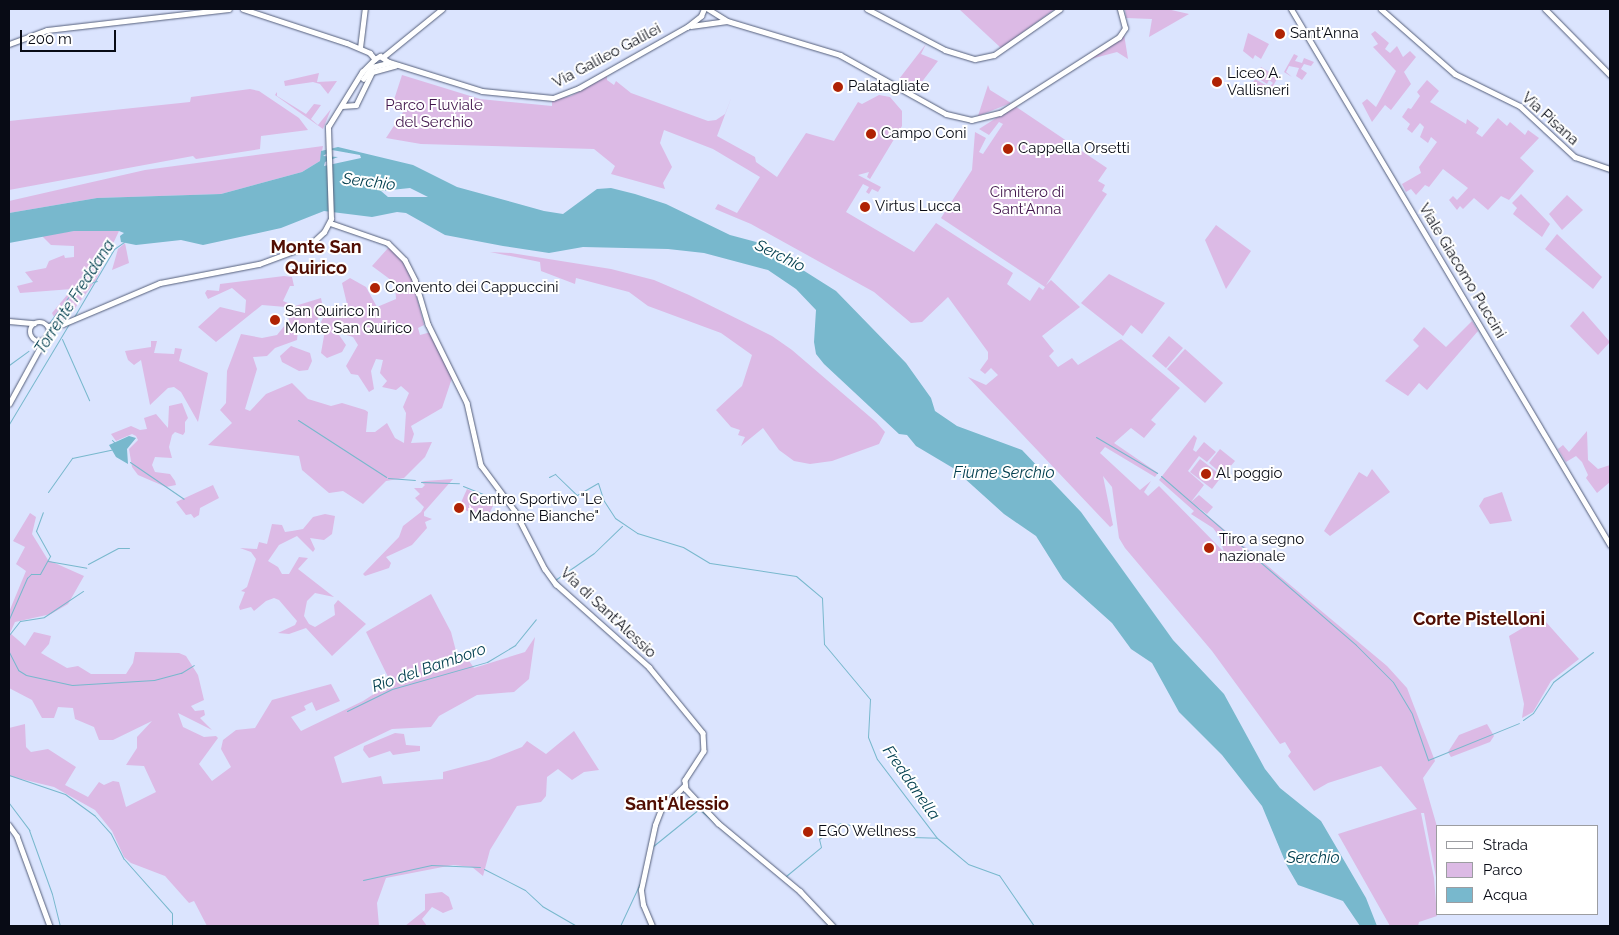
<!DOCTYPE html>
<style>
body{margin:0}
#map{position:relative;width:1619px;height:935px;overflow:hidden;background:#dbe4fe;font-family:Raleway,sans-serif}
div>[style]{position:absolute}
.green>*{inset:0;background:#dcbae5}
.water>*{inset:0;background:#78b8cd}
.stream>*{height:1px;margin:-0.5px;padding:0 0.5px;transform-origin:0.5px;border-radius:0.5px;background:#78b8cd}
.roads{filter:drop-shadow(0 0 1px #555f7b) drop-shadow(0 0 1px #555f7b)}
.tertiary>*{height:4.5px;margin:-2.25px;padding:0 2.25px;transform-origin:2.25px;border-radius:2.25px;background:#fff}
.secondary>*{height:4.5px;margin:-2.25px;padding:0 2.25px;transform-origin:2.25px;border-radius:2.25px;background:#fff}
.secondary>.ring{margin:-2.25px;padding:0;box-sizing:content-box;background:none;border:4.5px solid #fff;border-radius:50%}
.primary>*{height:5px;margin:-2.5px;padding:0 2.5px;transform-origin:2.5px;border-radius:2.5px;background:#fff}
.dots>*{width:14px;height:14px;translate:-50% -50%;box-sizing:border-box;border:2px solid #fff;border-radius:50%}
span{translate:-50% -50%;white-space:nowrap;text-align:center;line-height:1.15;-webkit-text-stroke:4px #fff;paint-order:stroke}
.poi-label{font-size:15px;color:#080b15}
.left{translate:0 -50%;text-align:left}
.street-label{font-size:15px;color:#080b15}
.park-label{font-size:15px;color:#43184e}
.water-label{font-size:16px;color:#054151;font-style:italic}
.quarter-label{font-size:18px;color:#510e03;font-weight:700}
.frame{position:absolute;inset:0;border:10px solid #080b15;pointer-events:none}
.legend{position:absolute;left:1436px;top:825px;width:162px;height:90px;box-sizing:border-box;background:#fff;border:1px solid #9c9da1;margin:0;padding:6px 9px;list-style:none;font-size:15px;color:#080b15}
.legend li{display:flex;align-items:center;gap:10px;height:25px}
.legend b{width:25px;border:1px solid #9c9da1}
.scale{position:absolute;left:20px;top:30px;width:96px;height:22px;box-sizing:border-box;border:2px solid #080b15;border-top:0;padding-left:6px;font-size:15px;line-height:18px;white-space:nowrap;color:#080b15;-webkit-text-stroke:4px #fff;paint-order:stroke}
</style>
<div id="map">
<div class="green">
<i style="clip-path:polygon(959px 9px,1055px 9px,1001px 48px)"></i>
<i style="clip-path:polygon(1125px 9px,1167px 9px,1189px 14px,1149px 37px,1152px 19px,1126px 18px)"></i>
<i style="clip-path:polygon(1375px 31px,1389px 43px,1385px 49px,1390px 53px,1397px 46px,1403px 57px,1410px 51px,1416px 57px,1404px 72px,1411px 84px,1391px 110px,1385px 105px,1372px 122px,1362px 103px,1367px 99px,1376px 107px,1396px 71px,1373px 47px,1378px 44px,1371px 34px)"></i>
<i style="clip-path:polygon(1248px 33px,1269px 44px,1261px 59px,1255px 55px,1253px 59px,1243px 51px)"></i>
<i style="clip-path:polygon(1124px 34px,1128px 59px,1117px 52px,1087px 60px)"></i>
<i style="clip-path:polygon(926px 44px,921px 54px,938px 61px,914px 92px,899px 79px)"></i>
<i style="clip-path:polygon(1294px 54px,1298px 56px,1295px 61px,1302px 63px,1304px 58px,1314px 62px,1311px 66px,1304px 64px,1301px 69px,1307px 73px,1302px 80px,1296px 76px,1299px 68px,1289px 66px,1286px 72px,1292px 77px,1284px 72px)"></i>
<i style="clip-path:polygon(1261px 67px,1278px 77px,1268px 95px,1262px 88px,1257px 86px,1254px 90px,1251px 86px,1255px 79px,1269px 87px,1273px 83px,1269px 80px,1267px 84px,1256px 77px)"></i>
<i style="clip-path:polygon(319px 73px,317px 82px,337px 81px,328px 94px,320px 84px,313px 82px,285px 86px,284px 81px)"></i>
<i style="clip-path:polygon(402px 75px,480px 99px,552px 106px,552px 100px,571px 96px,607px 76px,607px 80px,614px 85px,616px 81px,631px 93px,708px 121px,716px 120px,725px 114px,732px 96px,717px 136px,755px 157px,756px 162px,777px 177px,806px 133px,834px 141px,858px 102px,862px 104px,879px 95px,890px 97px,902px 111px,902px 126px,870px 179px,867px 177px,869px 172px,858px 175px,881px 187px,878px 192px,872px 189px,869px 194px,866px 192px,869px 187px,863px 184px,846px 212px,914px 252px,936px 223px,1013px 273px,1007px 284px,1030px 301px,1039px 287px,1043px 290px,1045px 287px,941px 218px,972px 170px,975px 132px,986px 138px,979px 152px,983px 154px,1003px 124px,999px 122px,989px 135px,979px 129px,1015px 106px,1107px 168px,1098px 181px,1105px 185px,1102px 191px,1107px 194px,1046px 285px,1051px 280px,1080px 307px,1042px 336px,1054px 351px,1049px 356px,1058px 367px,1072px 358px,1078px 365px,1121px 339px,1180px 388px,1151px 420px,1156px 424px,1144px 438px,1131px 428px,1114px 443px,1158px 473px,1155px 477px,1105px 447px,1100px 453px,1140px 490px,1151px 481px,1144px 492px,1148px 496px,1159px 486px,1224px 552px,1219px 536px,1213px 528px,1191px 514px,1194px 511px,1159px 480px,1194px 435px,1197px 438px,1193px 450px,1196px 452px,1204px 442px,1216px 452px,1207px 462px,1199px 456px,1188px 471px,1204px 485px,1191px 502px,1199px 495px,1213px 507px,1207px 514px,1195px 505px,1387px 666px,1407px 688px,1435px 761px,1423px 778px,1438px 830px,1438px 888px,1424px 813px,1421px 813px,1434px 878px,1437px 916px,1419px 922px,1418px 926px,1390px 926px,1338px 834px,1417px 809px,1381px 766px,1328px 783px,1314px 791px,1288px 756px,1291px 752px,1285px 742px,1280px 744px,1212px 651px,1125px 548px,1119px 538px,1112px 487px,1103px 476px,1113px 525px,1110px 527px,968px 377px,986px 385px,998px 375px,991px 368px,985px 374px,980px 370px,988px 359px,988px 352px,948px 297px,922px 322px,911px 323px,874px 292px,751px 224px,715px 209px,718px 204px,737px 213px,760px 177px,713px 149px,664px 130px,660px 143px,672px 167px,663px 183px,665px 189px,611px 174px,615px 166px,594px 149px,421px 144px,386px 138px,405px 109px,392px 106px)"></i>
<i style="clip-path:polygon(1427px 80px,1439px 91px,1430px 102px,1466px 124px,1467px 119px,1479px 128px,1476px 133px,1482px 137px,1498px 118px,1507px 126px,1510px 122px,1525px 135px,1528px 130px,1539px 138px,1520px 158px,1534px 171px,1509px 200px,1501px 196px,1488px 210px,1474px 198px,1463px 209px,1460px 206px,1457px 210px,1449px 200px,1453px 196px,1457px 200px,1468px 188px,1443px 169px,1429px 187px,1425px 185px,1416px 195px,1411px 189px,1406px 192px,1402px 184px,1421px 173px,1419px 167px,1437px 142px,1431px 137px,1428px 143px,1420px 137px,1424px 127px,1420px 123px,1412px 133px,1407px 129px,1410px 124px,1402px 117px,1408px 108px,1411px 109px,1420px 96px,1417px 92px)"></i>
<i style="clip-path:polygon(988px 85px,990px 90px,1011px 103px,978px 116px)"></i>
<i style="clip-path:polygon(250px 89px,259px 91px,299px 118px,308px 130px,261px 136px,260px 149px,196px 159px,193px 156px,9px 190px,9px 121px,190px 102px,191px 97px)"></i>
<i style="clip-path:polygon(277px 92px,277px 96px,306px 114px,314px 104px,321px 105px,311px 119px,318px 125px,331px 109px,323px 129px,275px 95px)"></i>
<i style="clip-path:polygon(323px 146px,320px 161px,302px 172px,221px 194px,97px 198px,9px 213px,9px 201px,145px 170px)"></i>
<i style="clip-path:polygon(1521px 194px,1550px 224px,1542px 237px,1513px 214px,1517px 208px,1512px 203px)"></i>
<i style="clip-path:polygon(1567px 195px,1583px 210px,1562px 230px,1549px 214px)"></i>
<i style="clip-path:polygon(1216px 225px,1251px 251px,1226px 289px,1205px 240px)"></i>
<i style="clip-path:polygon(74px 231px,119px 231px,96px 280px,70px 315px,58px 323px,60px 318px,55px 319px,52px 313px,72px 289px,20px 293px,17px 286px,33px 282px,25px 272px,46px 268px,49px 261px,64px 255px,65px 258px,74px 257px,74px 246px,51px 245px,41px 235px)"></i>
<i style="clip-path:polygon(1557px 234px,1602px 277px,1593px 289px,1545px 249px)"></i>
<i style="clip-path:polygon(125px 243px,129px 263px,112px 270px,118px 249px)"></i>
<i style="clip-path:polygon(389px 247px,402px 259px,412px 279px,424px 325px,418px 328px,420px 335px,431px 332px,452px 378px,442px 408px,411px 426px,414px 434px,411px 443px,432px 442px,425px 457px,404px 478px,386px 481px,363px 504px,343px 491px,329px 493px,302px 470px,299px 456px,208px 445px,232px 423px,220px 410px,226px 403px,227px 371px,241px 334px,262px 338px,277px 335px,289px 320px,286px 307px,262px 305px,216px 342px,198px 327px,220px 307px,245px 313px,246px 300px,232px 288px,208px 299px,205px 293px,207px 290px,219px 291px,220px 284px,284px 276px,292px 277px,294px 286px,290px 286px,283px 301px,295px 306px,321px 298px,323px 308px,317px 321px,298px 330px,297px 340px,275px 348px,267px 356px,253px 357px,257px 369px,245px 409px,250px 411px,266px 394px,292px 383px,308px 399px,331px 406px,342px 403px,365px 410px,368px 412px,366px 432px,375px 432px,387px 423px,395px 438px,404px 443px,406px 413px,403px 407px,409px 393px,401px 386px,396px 390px,382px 387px,387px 381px,380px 373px,383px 360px,376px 359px,371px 371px,374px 389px,369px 392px,358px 375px,351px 374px,346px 366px,358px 345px,353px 337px,337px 332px,346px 345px,342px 352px,327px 358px,321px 353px,324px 336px,321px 322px,326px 312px,347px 304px,342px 283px,350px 278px,366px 287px,377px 307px,396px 299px,395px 283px,372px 266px)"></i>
<i style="clip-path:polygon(490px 252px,511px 253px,611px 269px,654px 280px,689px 295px,772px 336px,792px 350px,876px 422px,885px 432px,879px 444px,832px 461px,810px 464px,794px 461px,779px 450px,763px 428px,741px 446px,745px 437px,738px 435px,740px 430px,731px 427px,716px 410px,742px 386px,752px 355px,721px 333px,648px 306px,629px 292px,576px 278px,575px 284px,541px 271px,540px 262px)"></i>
<i style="clip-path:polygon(1109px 274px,1165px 303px,1142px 334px,1131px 325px,1123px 336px,1081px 303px)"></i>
<i style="clip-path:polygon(1583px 311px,1610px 342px,1598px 355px,1570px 326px)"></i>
<i style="clip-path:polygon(1472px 321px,1478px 331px,1427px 390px,1419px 383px,1408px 396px,1385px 381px,1419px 346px,1413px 340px,1424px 327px,1446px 347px)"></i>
<i style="clip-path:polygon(1169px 336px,1183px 348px,1166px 368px,1152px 356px)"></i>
<i style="clip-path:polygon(151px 341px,157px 341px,154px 353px,174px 354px,175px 348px,182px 349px,179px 361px,208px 373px,198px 422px,181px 392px,174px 387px,168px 388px,150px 405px,141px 360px,134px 365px,128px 360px,125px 351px,151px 347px)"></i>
<i style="clip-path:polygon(291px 346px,310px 353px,312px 361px,308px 370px,299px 371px,282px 362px,280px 356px)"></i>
<i style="clip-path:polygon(1185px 349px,1223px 383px,1205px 403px,1167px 369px)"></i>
<i style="clip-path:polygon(182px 403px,188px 418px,185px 422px,185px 432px,183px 435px,175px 432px,172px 435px,169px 447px,172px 458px,155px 457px,152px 465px,155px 472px,170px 474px,175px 481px,176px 485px,166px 487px,138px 475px,132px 467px,129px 449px,138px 440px,136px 436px,132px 434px,116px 441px,111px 434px,131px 426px,140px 430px,147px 429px,144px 418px,156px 414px,168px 428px,169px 406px)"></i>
<i style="clip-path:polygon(1587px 431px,1588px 460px,1598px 469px,1610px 465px,1610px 482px,1597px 493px,1586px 478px,1588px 475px,1582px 462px,1576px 456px,1566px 462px,1558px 449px,1563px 445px,1569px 452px)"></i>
<i style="clip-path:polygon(1220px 449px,1235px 461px,1223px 475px,1209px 463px)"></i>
<i style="clip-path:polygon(1200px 459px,1222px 476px,1212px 489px,1190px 472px)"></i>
<i style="clip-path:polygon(1372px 469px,1390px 492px,1330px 536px,1324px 531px,1359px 472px,1367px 477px)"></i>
<i style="clip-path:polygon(453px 479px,424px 512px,424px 516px,432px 519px,425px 522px,427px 528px,412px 545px,386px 557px,391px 563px,389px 568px,365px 576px,363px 574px,399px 537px,403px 526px,421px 512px,424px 507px,415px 498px,420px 494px,414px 488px,422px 488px,425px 485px,421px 482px,425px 481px)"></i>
<i style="clip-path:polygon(213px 485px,219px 498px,200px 508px,199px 515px,194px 518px,191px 514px,186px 515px,176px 502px)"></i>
<i style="clip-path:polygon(467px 489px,495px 502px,486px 520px,459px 507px)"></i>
<i style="clip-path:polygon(1502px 492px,1512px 521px,1490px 524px,1479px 506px,1484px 498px)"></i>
<i style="clip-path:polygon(30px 513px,36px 517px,32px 534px,48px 560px,84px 576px,68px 604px,51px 614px,15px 622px,10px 633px,25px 646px,34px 632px,51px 636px,49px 644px,41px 653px,67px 668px,78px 666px,91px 674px,126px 674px,133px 663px,135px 652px,179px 653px,186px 656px,198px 675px,204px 700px,191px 706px,195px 711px,204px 710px,205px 715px,200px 718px,212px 730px,178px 713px,183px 727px,204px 737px,216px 736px,218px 738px,199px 764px,212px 781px,231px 767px,221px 749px,223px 740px,236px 730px,255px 728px,272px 700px,331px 684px,340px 701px,316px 711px,312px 702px,304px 706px,306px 710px,291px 717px,301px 731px,363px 701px,391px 683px,366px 632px,431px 594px,451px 632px,456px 651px,465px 655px,474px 668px,525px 652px,535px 637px,529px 679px,514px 692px,477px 695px,439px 716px,431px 727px,392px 729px,334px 757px,342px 783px,381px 776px,383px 784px,443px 779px,443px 772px,489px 760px,522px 747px,527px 741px,546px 754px,574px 731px,599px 770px,584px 772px,572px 780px,558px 769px,547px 777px,546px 796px,541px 802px,517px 806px,490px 850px,483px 876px,472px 867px,453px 865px,386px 878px,377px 903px,379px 926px,207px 926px,194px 901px,189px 903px,165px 876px,131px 863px,124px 857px,112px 831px,95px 810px,54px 787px,9px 776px,9px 728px,25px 724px,26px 747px,31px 752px,48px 749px,76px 767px,65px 785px,88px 797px,99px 782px,104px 785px,113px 781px,119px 782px,126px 807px,156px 792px,144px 766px,126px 765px,137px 748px,137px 737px,152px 721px,113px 740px,99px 740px,94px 727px,75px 719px,73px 708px,58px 707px,54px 718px,42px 718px,32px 700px,9px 688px,9px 612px,26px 571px,16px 564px,25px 547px,13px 541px)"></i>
<i style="clip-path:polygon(325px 514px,335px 516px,332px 534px,324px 540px,310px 538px,315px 549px,313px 552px,297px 536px,279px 545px,268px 561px,278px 567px,282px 574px,289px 574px,299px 557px,308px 558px,298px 569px,334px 597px,315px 593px,307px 601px,304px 616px,309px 624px,315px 627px,335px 615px,334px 605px,338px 600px,366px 624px,332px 656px,306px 628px,289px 634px,278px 633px,295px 625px,297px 621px,279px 600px,274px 598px,266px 601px,254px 611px,251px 607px,240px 610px,239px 607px,245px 592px,241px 591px,247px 587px,256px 559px,251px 552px,240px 548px,257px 549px,259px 542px,267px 544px,272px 524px,282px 525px,285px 532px,292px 531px,303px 529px,313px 517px)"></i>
<i style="clip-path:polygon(1530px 612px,1537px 612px,1579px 659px,1551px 681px,1533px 712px,1522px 718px,1524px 704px,1509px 636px,1526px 626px)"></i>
<i style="clip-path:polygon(1487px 724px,1494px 736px,1490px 742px,1451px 757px,1448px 752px,1459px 735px)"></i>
<i style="clip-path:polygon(395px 733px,404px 734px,406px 745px,420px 746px,420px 751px,393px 755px,390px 751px,369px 758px,363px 750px,364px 746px)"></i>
<i style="clip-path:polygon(442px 892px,449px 897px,453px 909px,443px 913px,432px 907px,422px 919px,427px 926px,405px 926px,425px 910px,425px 894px)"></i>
</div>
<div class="water">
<i style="clip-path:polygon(evenodd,338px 147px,413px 165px,457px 187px,544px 211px,563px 214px,597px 189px,611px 188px,635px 194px,666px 204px,730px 235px,760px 243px,836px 291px,906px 363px,931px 398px,935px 411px,957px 426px,1022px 450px,1081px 512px,1173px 640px,1224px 694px,1265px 769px,1280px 788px,1321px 821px,1366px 898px,1377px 926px,1360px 926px,1343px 901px,1298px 885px,1287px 866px,1262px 806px,1222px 755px,1179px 712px,1152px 663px,1131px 649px,1112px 623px,1063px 579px,1036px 536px,1004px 514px,953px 468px,916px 446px,907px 435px,899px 434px,824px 364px,816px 354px,814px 342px,816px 310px,796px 289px,768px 270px,704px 253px,668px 249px,583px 247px,549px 253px,503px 246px,445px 235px,406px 213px,397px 212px,372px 217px,324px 211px,281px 228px,203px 245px,181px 240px,136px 245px,121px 242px,120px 236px,124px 233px,119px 231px,74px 231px,9px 243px,9px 213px,97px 198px,221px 194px,302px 172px,320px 161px,321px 151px,338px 147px,332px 150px,360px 155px,361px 158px,324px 166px,325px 162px,338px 157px,323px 156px,332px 150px,338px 147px,410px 188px,428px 197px,388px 197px,381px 191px,410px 188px)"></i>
<i style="clip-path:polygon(129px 436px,136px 438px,127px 449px,128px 464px,116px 457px,109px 445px)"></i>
</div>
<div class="stream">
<i style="left:90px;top:283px;width:7px;rotate:-16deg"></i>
<i style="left:74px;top:317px;width:79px;rotate:-59.5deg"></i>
<i style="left:114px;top:249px;width:12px;rotate:-35deg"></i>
<i style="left:49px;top:323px;width:44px;rotate:-53.4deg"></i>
<i style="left:75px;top:288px;width:9px;rotate:-21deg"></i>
<i style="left:62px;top:339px;width:67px;rotate:66.1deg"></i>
<i style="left:9px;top:365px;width:24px;rotate:-36deg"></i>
<i style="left:298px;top:420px;width:105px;rotate:32.9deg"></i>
<i style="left:9px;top:424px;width:119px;rotate:-59.1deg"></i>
<i style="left:1096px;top:437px;width:71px;rotate:30.5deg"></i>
<i style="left:112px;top:440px;width:3px;rotate:45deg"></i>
<i style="left:130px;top:462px;width:65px;rotate:34.4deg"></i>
<i style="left:1161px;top:476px;width:258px;rotate:40.9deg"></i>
<i style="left:1356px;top:645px;width:52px;rotate:45deg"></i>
<i style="left:1393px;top:682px;width:37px;rotate:59deg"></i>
<i style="left:1412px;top:714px;width:49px;rotate:70.8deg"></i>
<i style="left:1428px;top:760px;width:98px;rotate:-22.1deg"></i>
<i style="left:549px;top:477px;width:7px;rotate:-27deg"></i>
<i style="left:555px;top:474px;width:30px;rotate:44deg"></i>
<i style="left:577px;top:495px;width:24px;rotate:-30deg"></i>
<i style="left:598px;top:483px;width:19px;rotate:72deg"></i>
<i style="left:604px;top:501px;width:20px;rotate:57deg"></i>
<i style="left:615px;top:518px;width:27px;rotate:34deg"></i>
<i style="left:637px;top:533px;width:48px;rotate:16.9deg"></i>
<i style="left:683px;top:547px;width:31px;rotate:31deg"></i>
<i style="left:710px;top:563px;width:87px;rotate:8.6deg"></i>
<i style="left:796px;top:576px;width:34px;rotate:40deg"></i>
<i style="left:822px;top:598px;width:46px;rotate:87.5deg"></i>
<i style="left:824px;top:644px;width:72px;rotate:50.1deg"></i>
<i style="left:870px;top:699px;width:38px;rotate:93deg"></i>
<i style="left:868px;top:737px;width:24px;rotate:68deg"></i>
<i style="left:877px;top:759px;width:99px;rotate:52.8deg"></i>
<i style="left:937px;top:838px;width:40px;rotate:40deg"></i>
<i style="left:968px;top:864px;width:33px;rotate:20deg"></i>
<i style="left:999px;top:875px;width:62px;rotate:55.5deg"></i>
<i style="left:388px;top:478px;width:27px;rotate:4deg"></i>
<i style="left:421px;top:482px;width:38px;rotate:2deg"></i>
<i style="left:463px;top:486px;width:43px;rotate:21.8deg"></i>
<i style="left:48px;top:492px;width:42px;rotate:-54.8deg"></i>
<i style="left:72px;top:458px;width:40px;rotate:-12deg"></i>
<i style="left:48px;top:561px;width:39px;rotate:10deg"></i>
<i style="left:88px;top:564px;width:34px;rotate:-28deg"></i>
<i style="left:118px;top:548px;width:11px"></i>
<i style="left:555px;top:580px;width:47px;rotate:-34.7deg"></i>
<i style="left:594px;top:553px;width:39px;rotate:-44deg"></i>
<i style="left:9px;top:619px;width:45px;rotate:-66.3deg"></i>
<i style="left:27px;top:578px;width:6px;rotate:-45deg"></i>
<i style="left:31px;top:574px;width:9px"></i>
<i style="left:40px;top:574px;width:21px;rotate:-61deg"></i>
<i style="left:50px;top:556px;width:29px;rotate:-119deg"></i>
<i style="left:36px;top:531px;width:20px;rotate:-70deg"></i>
<i style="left:9px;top:635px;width:18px;rotate:-52deg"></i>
<i style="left:20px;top:621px;width:24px;rotate:-9deg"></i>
<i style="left:44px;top:617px;width:47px;rotate:-33.7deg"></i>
<i style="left:9px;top:652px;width:20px;rotate:63deg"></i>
<i style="left:18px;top:670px;width:9px;rotate:32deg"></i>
<i style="left:26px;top:675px;width:47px;rotate:12.3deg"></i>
<i style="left:72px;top:685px;width:82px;rotate:-3.5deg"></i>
<i style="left:154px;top:680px;width:28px;rotate:-15deg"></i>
<i style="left:181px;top:673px;width:15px;rotate:-32deg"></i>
<i style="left:347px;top:711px;width:50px;rotate:-26.1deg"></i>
<i style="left:392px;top:689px;width:99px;rotate:-15.9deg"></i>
<i style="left:487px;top:662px;width:33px;rotate:-31deg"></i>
<i style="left:515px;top:645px;width:33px;rotate:-51deg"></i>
<i style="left:1523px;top:720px;width:12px;rotate:-35deg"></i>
<i style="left:1533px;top:713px;width:37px;rotate:-57deg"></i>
<i style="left:1553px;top:682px;width:50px;rotate:-36.9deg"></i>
<i style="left:9px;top:775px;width:59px;rotate:18.7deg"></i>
<i style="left:65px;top:794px;width:37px;rotate:36deg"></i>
<i style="left:95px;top:816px;width:24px;rotate:48deg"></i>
<i style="left:111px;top:834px;width:28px;rotate:63deg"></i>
<i style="left:124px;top:859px;width:72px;rotate:48.4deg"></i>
<i style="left:172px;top:913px;width:13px;rotate:90deg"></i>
<i style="left:9px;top:803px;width:34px;rotate:53deg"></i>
<i style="left:29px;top:830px;width:68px;rotate:70.2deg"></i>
<i style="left:52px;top:894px;width:33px;rotate:76deg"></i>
<i style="left:652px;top:847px;width:60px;rotate:-39deg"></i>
<i style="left:699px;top:809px;width:55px;rotate:40.6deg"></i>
<i style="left:484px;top:869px;width:46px;rotate:27.1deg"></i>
<i style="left:525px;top:890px;width:23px;rotate:43deg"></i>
<i style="left:542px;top:906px;width:39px;rotate:30deg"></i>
<i style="left:786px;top:876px;width:45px;rotate:-39.6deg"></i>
<i style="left:821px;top:847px;width:8px;rotate:-104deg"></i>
<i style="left:819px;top:839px;width:26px;rotate:-37deg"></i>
<i style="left:840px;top:823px;width:73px;rotate:11deg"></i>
<i style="left:912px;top:837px;width:25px;rotate:2deg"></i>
<i style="left:363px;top:880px;width:70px;rotate:-12.4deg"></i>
<i style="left:431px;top:865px;width:49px;rotate:2.3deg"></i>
<i style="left:620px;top:926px;width:50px;rotate:-65deg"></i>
</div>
<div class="roads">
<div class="tertiary">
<i style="left:360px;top:48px;width:39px;rotate:-83deg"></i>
<i style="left:383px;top:57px;width:76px;rotate:-39.1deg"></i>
<i style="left:330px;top:223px;width:61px;rotate:19deg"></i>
<i style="left:388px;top:243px;width:24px;rotate:45deg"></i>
<i style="left:405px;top:260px;width:22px;rotate:63deg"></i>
<i style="left:415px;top:280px;width:46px;rotate:73.5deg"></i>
<i style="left:428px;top:324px;width:88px;rotate:63.7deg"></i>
<i style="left:467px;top:403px;width:64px;rotate:77.3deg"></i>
<i style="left:481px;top:465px;width:57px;rotate:53.5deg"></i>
<i style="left:515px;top:511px;width:65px;rotate:62.7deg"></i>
<i style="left:545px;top:569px;width:19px;rotate:54deg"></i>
<i style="left:556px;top:584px;width:125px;rotate:41.7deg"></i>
<i style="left:649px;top:667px;width:85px;rotate:50.7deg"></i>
<i style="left:703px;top:733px;width:18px;rotate:87deg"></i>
<i style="left:704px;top:751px;width:35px;rotate:123deg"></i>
<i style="left:685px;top:780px;width:9px;rotate:84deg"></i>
<i style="left:686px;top:789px;width:47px;rotate:46.7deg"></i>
<i style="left:718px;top:823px;width:107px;rotate:39.7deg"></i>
<i style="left:800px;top:891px;width:48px;rotate:46.7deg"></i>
<i style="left:652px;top:926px;width:23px;rotate:-113deg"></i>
<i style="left:643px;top:905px;width:15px;rotate:-98deg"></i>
<i style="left:641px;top:890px;width:66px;rotate:-77.8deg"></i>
<i style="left:655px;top:825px;width:17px;rotate:-69deg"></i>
<i style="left:661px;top:809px;width:33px;rotate:-45deg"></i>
</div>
<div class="secondary">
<i style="left:243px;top:9px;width:109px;rotate:18.1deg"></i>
<i style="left:347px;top:43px;width:25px;rotate:23deg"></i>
<i style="left:370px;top:53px;width:8px;rotate:50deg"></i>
<i style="left:1381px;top:9px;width:98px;rotate:41.3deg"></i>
<i style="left:1455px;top:74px;width:72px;rotate:26.2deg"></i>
<i style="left:1520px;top:106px;width:75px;rotate:42.8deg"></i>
<i style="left:1575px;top:157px;width:37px;rotate:19deg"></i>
<i style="left:691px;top:26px;width:36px;rotate:-8deg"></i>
<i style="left:375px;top:59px;width:6px;rotate:-31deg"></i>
<i style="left:380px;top:56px;width:11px;rotate:34deg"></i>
<i style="left:389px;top:62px;width:97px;rotate:17.3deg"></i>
<i style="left:482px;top:91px;width:71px;rotate:5.6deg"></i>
<i style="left:553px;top:98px;width:28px;rotate:-21deg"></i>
<i style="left:579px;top:88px;width:124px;rotate:-29.5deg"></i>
<i style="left:687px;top:27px;width:18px;rotate:-38deg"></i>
<i style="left:701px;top:16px;width:8px;rotate:-67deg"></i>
<i style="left:363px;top:79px;width:15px;rotate:-53deg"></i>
<i style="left:372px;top:67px;width:16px;rotate:-14deg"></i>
<i style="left:342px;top:106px;width:14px;rotate:-4deg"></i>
<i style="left:356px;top:105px;width:37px;rotate:-64deg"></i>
<i style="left:372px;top:72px;width:24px;rotate:-15deg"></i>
<i style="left:9px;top:321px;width:25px;rotate:5deg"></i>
<i class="ring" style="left:30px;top:322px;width:15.5px;height:15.5px"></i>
<i style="left:48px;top:326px;width:15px;rotate:-8deg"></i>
<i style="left:63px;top:324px;width:105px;rotate:-22.9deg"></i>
<i style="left:160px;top:283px;width:101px;rotate:-10.9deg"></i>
<i style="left:259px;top:264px;width:54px;rotate:-20.4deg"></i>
<i style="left:310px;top:245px;width:19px;rotate:-43deg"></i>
<i style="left:324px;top:232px;width:15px;rotate:-62deg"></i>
<i style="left:331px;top:219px;width:92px;rotate:-91.9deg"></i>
<i style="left:328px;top:127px;width:65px;rotate:-58.3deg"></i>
<i style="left:362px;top:72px;width:18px;rotate:-45deg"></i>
<i style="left:9px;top:404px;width:73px;rotate:-61.3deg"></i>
<i style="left:9px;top:825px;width:14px;rotate:54deg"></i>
<i style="left:17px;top:836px;width:96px;rotate:69.9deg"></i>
</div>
<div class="primary">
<i style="left:708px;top:9px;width:22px;rotate:32deg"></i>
<i style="left:727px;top:21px;width:118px;rotate:16.7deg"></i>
<i style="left:840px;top:55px;width:121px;rotate:29.1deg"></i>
<i style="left:946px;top:114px;width:26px;rotate:13deg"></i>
<i style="left:971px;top:120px;width:30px;rotate:-14deg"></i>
<i style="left:1000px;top:113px;width:141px;rotate:-32.6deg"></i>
<i style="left:1119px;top:37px;width:11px;rotate:-56deg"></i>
<i style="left:1125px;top:28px;width:20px;rotate:-105deg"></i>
<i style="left:867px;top:9px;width:88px;rotate:27.7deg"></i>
<i style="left:945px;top:50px;width:31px;rotate:17deg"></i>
<i style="left:975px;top:59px;width:19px;rotate:-12deg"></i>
<i style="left:994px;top:55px;width:80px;rotate:-34.9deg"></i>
<i style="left:1291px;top:9px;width:624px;rotate:59.24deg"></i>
<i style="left:1545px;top:9px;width:93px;rotate:45.4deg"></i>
<i style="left:9px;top:44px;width:40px;rotate:-20.2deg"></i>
<i style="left:47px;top:30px;width:183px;rotate:-6.6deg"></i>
</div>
</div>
<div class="dots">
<i style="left:1280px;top:34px;background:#af2204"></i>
<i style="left:1217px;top:82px;background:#af2204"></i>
<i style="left:838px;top:87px;background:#af2204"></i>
<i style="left:871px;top:134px;background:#af2204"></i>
<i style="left:1008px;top:149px;background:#af2204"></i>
<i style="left:865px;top:207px;background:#af2204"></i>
<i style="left:375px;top:288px;background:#af2204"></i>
<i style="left:275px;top:320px;background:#af2204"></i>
<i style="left:1206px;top:474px;background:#af2204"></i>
<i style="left:459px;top:508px;background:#af2204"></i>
<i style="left:1209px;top:548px;background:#af2204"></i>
<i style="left:808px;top:832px;background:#af2204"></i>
</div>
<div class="poi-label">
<span class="left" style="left:1290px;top:34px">Sant'Anna</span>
<span class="left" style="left:1227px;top:82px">Liceo A.<br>Vallisneri</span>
<span class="left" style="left:848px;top:87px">Palatagliate</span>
<span class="left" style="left:881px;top:134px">Campo Coni</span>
<span class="left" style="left:1018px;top:149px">Cappella Orsetti</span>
<span class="left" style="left:875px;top:207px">Virtus Lucca</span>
<span class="left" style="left:385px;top:288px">Convento dei Cappuccini</span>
<span class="left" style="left:285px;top:320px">San Quirico in<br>Monte San Quirico</span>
<span class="left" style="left:1216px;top:474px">Al poggio</span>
<span class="left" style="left:469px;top:508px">Centro Sportivo "Le<br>Madonne Bianche"</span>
<span class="left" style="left:1219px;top:548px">Tiro a segno<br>nazionale</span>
<span class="left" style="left:818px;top:832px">EGO Wellness</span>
</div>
<div class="street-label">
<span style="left:607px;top:56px;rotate:-28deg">Via Galileo Galilei</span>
<span style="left:1550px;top:119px;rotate:42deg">Via Pisana</span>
<span style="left:1462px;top:271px;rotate:59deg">Viale Giacomo Puccini</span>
<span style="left:608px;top:613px;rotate:43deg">Via di Sant'Alessio</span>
</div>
<div class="park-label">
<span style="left:434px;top:114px">Parco Fluviale<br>del Serchio</span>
<span style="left:1027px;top:201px">Cimitero di<br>Sant'Anna</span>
</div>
<div class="water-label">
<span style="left:369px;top:182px;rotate:7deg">Serchio</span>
<span style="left:780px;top:256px;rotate:26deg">Serchio</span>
<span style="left:75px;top:297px;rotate:-57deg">Torrente Freddana</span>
<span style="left:1004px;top:473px">Fiume Serchio</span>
<span style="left:429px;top:668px;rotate:-19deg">Rio del Bamboro</span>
<span style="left:911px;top:783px;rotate:55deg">Freddanella</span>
<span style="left:1313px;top:858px">Serchio</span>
</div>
<div class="quarter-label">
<span style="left:316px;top:258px">Monte San<br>Quirico</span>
<span style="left:1479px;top:619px">Corte Pistelloni</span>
<span style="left:677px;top:804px">Sant'Alessio</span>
</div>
<div class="frame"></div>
<ul class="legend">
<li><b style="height:6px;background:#fff"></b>Strada</li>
<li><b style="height:14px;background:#dcbae5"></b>Parco</li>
<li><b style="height:14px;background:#78b8cd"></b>Acqua</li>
</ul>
<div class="scale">200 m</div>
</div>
